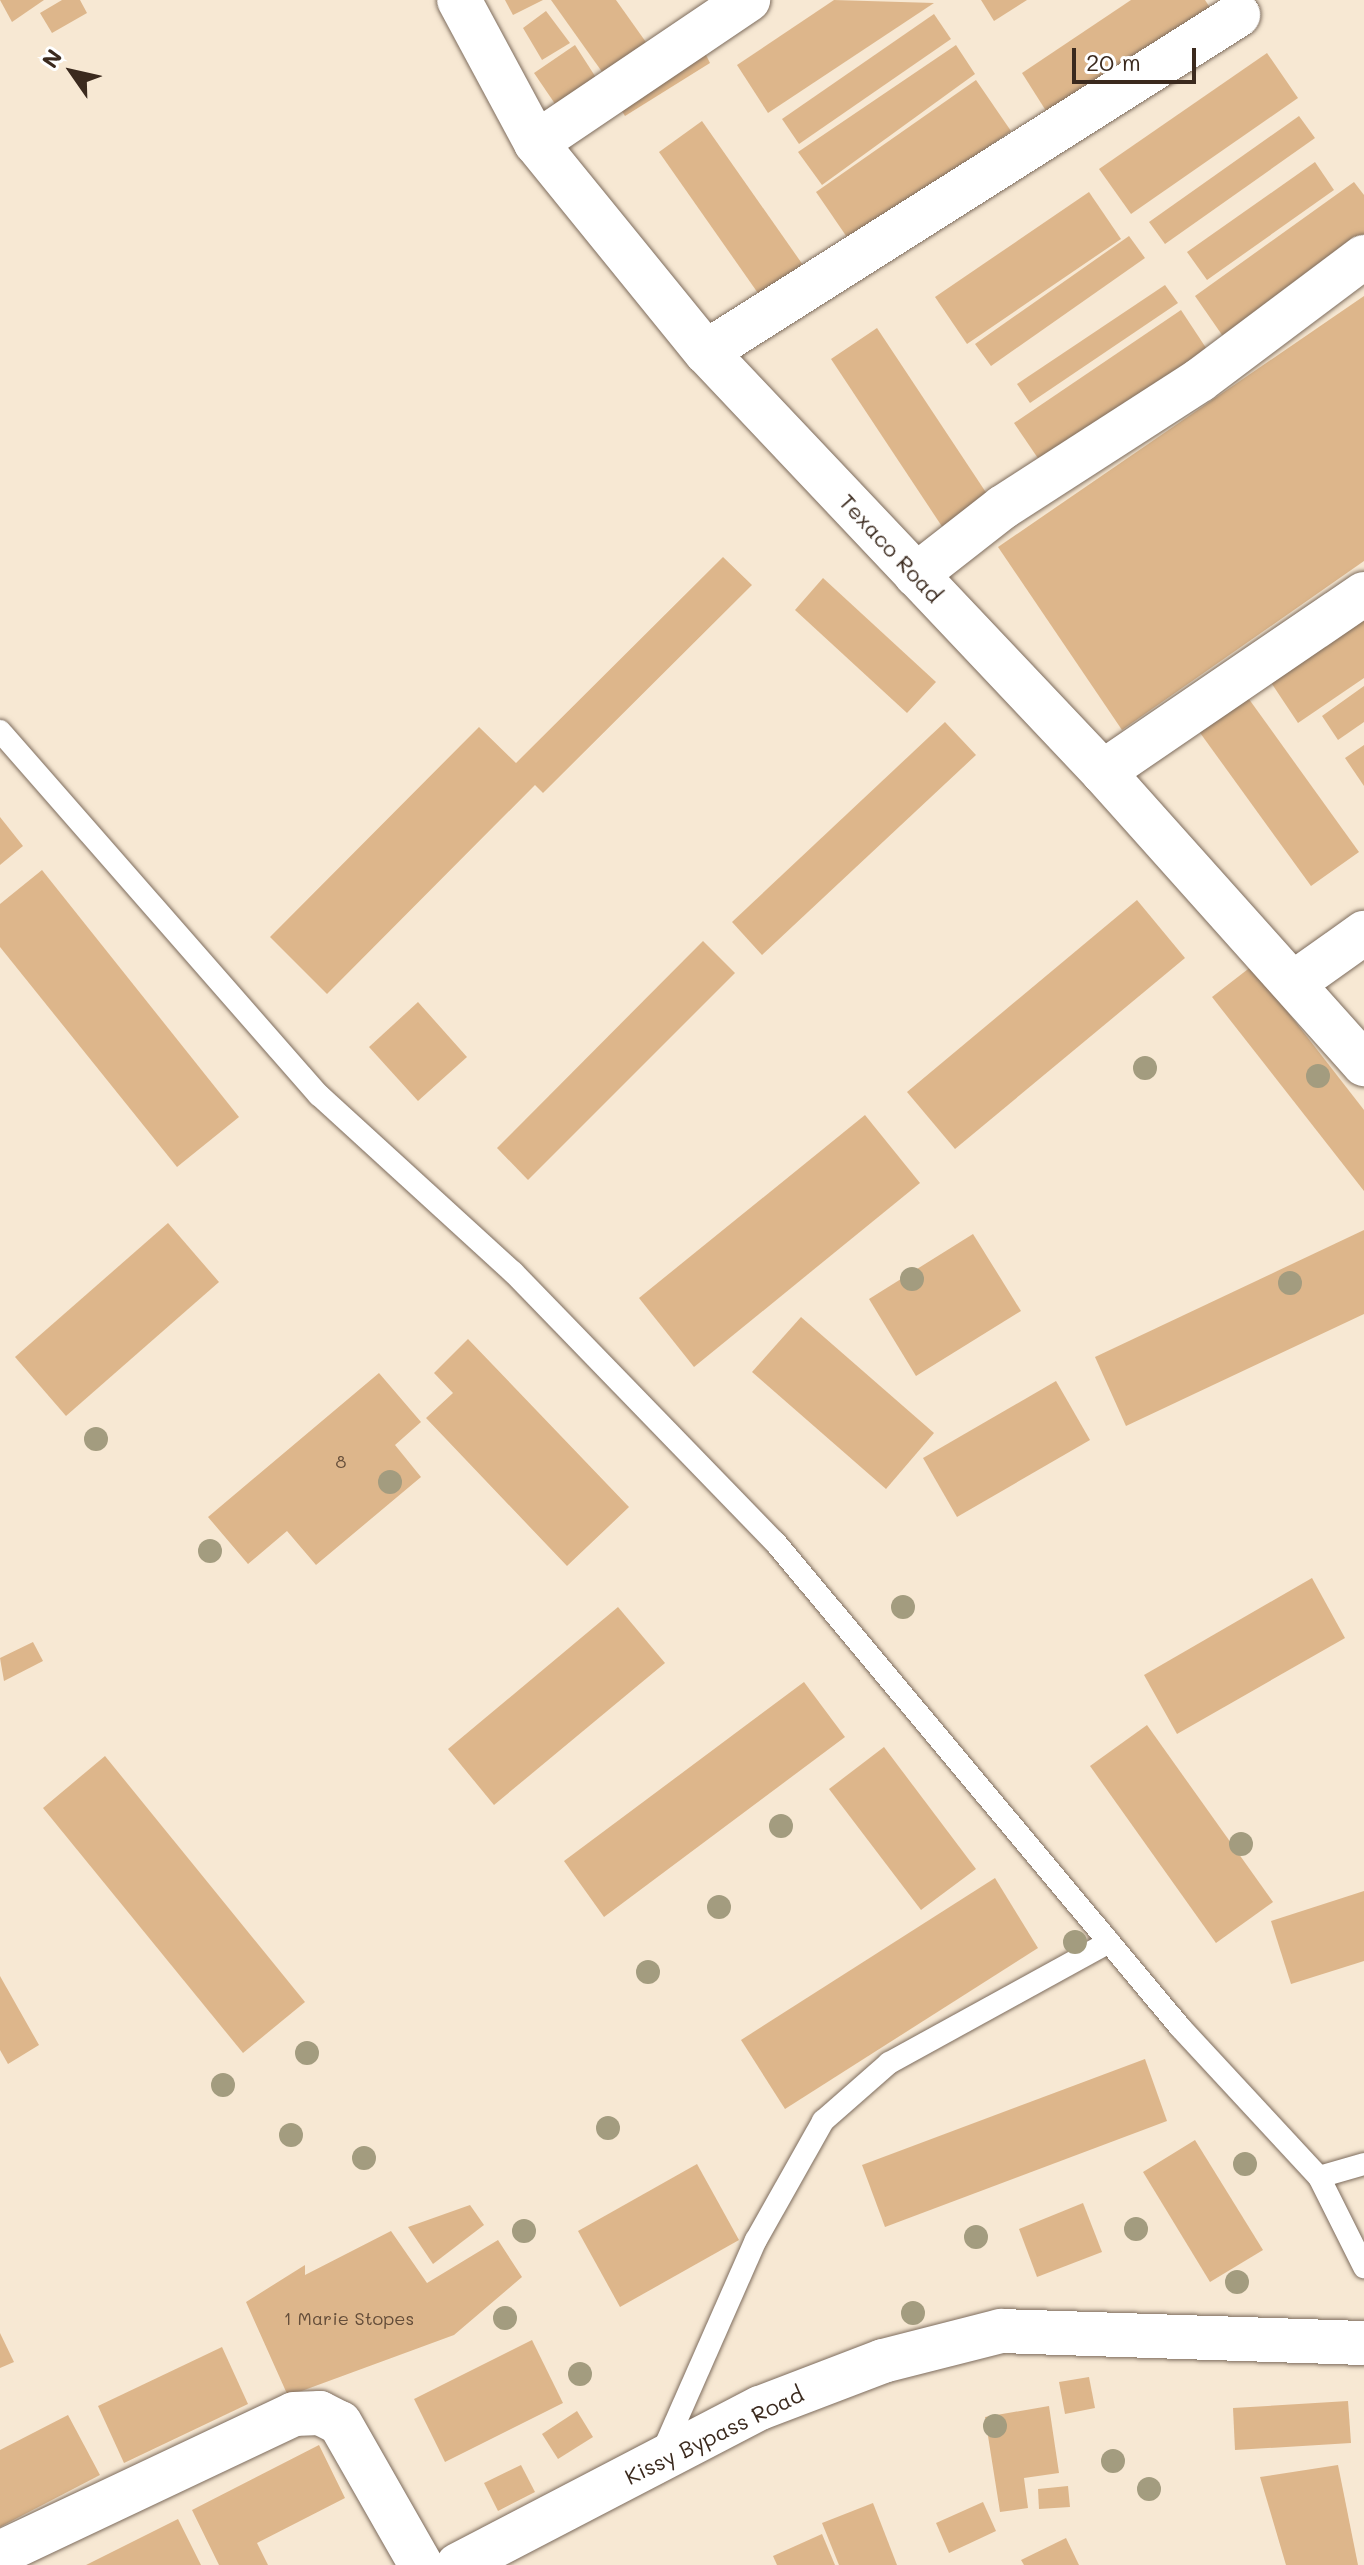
<!DOCTYPE html>
<style>
body{margin:0}
#map{position:relative;width:1364px;height:2565px;overflow:hidden;background:#f7e8d3;font-family:Mali,sans-serif}
div>[style]{position:absolute}
.building>*{inset:0;background:#ddb68b}
.roads{filter:drop-shadow(0 0 2px #7d6c5d) drop-shadow(0 0 2px #7d6c5d)}
.lane>*{height:22px;margin:-11px;padding:0 11px;transform-origin:11px;border-radius:11px;background:#fff}
.street>*{height:44px;margin:-22px;padding:0 22px;transform-origin:22px;border-radius:22px;background:#fff}
.secondary>*{height:44px;margin:-22px;padding:0 22px;transform-origin:22px;border-radius:22px;background:#fff}
.trees>*{width:24px;height:24px;margin:-12px;border-radius:50%;background:#a39c7f}
span{translate:-50% -50%;white-space:nowrap;text-align:center;line-height:1.15;-webkit-text-stroke:7px #fff;paint-order:stroke}
.number-label{font-size:18px;color:#644d39}
.number-label span{-webkit-text-stroke-width:0}
.street-label{font-size:22px;color:#3b2a1e}
.north{position:absolute;left:32px;top:32px;width:80px;height:80px;-webkit-text-stroke:6px #fff;paint-order:stroke;rotate:304deg;font-size:22px;font-weight:700;line-height:32px;text-align:center;color:#3b2a1e}
.north::after{content:'';display:block;margin:auto;width:28px;height:36px;background:#3b2a1e;clip-path:polygon(50% 0,100% 100%,50% 72%,0 100%)}
.scale{position:absolute;left:1072px;top:48px;width:124px;height:36px;box-sizing:border-box;border:4px solid #3b2a1e;border-top:0;padding-left:10px;font-size:24px;line-height:28px;white-space:nowrap;color:#3b2a1e;-webkit-text-stroke:6px #fff;paint-order:stroke}
</style>
<div id="map">
<div class="building">
<i style="clip-path:polygon(0 0,44px 0,12px 22px)"></i>
<i style="clip-path:polygon(62px 0,80px 0,87px 13px,52px 33px,40px 13px)"></i>
<i style="clip-path:polygon(505px 0,543px 0,513px 15px)"></i>
<i style="clip-path:polygon(551px 0,616px 0,648px 45px,605px 76px)"></i>
<i style="clip-path:polygon(834px 0,934px 3px,768px 113px,737px 65px)"></i>
<i style="clip-path:polygon(981px 0,1027px 0,994px 21px)"></i>
<i style="clip-path:polygon(1131px 0,1205px 0,1216px 17px,1055px 125px,1022px 73px)"></i>
<i style="clip-path:polygon(546px 11px,570px 43px,542px 60px,523px 28px)"></i>
<i style="clip-path:polygon(934px 14px,951px 39px,799px 144px,782px 119px)"></i>
<i style="clip-path:polygon(575px 45px,604px 90px,564px 117px,534px 73px)"></i>
<i style="clip-path:polygon(956px 45px,975px 74px,822px 185px,798px 152px)"></i>
<i style="clip-path:polygon(705px 53px,710px 63px,625px 116px,620px 108px)"></i>
<i style="clip-path:polygon(1267px 53px,1298px 98px,1131px 214px,1099px 169px)"></i>
<i style="clip-path:polygon(976px 80px,1011px 131px,851px 243px,816px 192px)"></i>
<i style="clip-path:polygon(1299px 116px,1315px 138px,1165px 244px,1149px 222px)"></i>
<i style="clip-path:polygon(702px 121px,810px 275px,767px 306px,659px 152px)"></i>
<i style="clip-path:polygon(1315px 162px,1334px 190px,1207px 280px,1187px 252px)"></i>
<i style="clip-path:polygon(1354px 182px,1364px 195px,1364px 247px,1229px 345px,1195px 296px)"></i>
<i style="clip-path:polygon(1089px 192px,1121px 239px,967px 344px,935px 297px)"></i>
<i style="clip-path:polygon(1129px 236px,1145px 258px,991px 366px,975px 344px)"></i>
<i style="clip-path:polygon(1165px 285px,1178px 303px,1030px 403px,1017px 384px)"></i>
<i style="clip-path:polygon(1364px 296px,1364px 561px,1122px 730px,998px 547px)"></i>
<i style="clip-path:polygon(1181px 310px,1214px 360px,1048px 473px,1014px 423px)"></i>
<i style="clip-path:polygon(877px 328px,989px 497px,943px 528px,831px 359px)"></i>
<i style="clip-path:polygon(723px 557px,752px 585px,543px 793px,535px 785px,327px 994px,270px 937px,479px 727px,516px 763px)"></i>
<i style="clip-path:polygon(823px 578px,936px 682px,907px 713px,795px 610px)"></i>
<i style="clip-path:polygon(1364px 612px,1364px 678px,1298px 723px,1268px 678px)"></i>
<i style="clip-path:polygon(1364px 686px,1364px 722px,1338px 740px,1322px 716px)"></i>
<i style="clip-path:polygon(1246px 695px,1359px 852px,1311px 886px,1198px 730px)"></i>
<i style="clip-path:polygon(945px 722px,976px 755px,762px 955px,732px 922px)"></i>
<i style="clip-path:polygon(1364px 745px,1364px 786px,1345px 758px)"></i>
<i style="clip-path:polygon(0 817px,23px 846px,0 865px)"></i>
<i style="clip-path:polygon(42px 870px,239px 1117px,177px 1167px,0 947px,0 904px)"></i>
<i style="clip-path:polygon(1137px 900px,1185px 958px,955px 1149px,907px 1092px)"></i>
<i style="clip-path:polygon(703px 941px,735px 973px,528px 1180px,497px 1148px)"></i>
<i style="clip-path:polygon(1252px 966px,1364px 1110px,1364px 1191px,1212px 997px)"></i>
<i style="clip-path:polygon(418px 1002px,467px 1057px,418px 1101px,369px 1047px)"></i>
<i style="clip-path:polygon(865px 1115px,920px 1183px,694px 1367px,639px 1298px)"></i>
<i style="clip-path:polygon(168px 1223px,219px 1282px,66px 1416px,15px 1357px)"></i>
<i style="clip-path:polygon(1364px 1230px,1364px 1314px,1126px 1426px,1095px 1357px)"></i>
<i style="clip-path:polygon(973px 1234px,1021px 1311px,916px 1376px,869px 1299px)"></i>
<i style="clip-path:polygon(801px 1317px,934px 1433px,886px 1489px,752px 1372px)"></i>
<i style="clip-path:polygon(468px 1339px,629px 1507px,567px 1566px,426px 1418px,453px 1393px,434px 1373px)"></i>
<i style="clip-path:polygon(379px 1373px,421px 1422px,395px 1445px,421px 1477px,316px 1565px,287px 1531px,248px 1564px,208px 1517px)"></i>
<i style="clip-path:polygon(1056px 1381px,1090px 1440px,957px 1517px,923px 1458px)"></i>
<i style="clip-path:polygon(1312px 1578px,1345px 1638px,1177px 1734px,1144px 1675px)"></i>
<i style="clip-path:polygon(618px 1607px,665px 1663px,494px 1805px,448px 1749px)"></i>
<i style="clip-path:polygon(33px 1642px,43px 1661px,4px 1681px,0 1658px)"></i>
<i style="clip-path:polygon(804px 1682px,845px 1737px,604px 1917px,564px 1861px)"></i>
<i style="clip-path:polygon(1147px 1725px,1273px 1902px,1216px 1943px,1090px 1766px)"></i>
<i style="clip-path:polygon(884px 1747px,976px 1869px,921px 1910px,829px 1789px)"></i>
<i style="clip-path:polygon(105px 1756px,305px 2002px,243px 2053px,43px 1808px)"></i>
<i style="clip-path:polygon(995px 1878px,1038px 1948px,785px 2109px,741px 2040px)"></i>
<i style="clip-path:polygon(1364px 1891px,1364px 1961px,1291px 1984px,1271px 1921px)"></i>
<i style="clip-path:polygon(0 1976px,39px 2045px,8px 2064px,0 2050px)"></i>
<i style="clip-path:polygon(1145px 2059px,1167px 2121px,885px 2227px,862px 2165px)"></i>
<i style="clip-path:polygon(1195px 2140px,1263px 2250px,1210px 2282px,1143px 2172px)"></i>
<i style="clip-path:polygon(697px 2164px,739px 2240px,620px 2307px,578px 2231px)"></i>
<i style="clip-path:polygon(1083px 2203px,1102px 2252px,1037px 2277px,1019px 2229px)"></i>
<i style="clip-path:polygon(470px 2205px,484px 2225px,433px 2264px,408px 2227px)"></i>
<i style="clip-path:polygon(391px 2231px,427px 2283px,498px 2240px,522px 2277px,454px 2335px,288px 2396px,246px 2302px,305px 2265px,305px 2275px)"></i>
<i style="clip-path:polygon(0 2333px,14px 2362px,0 2368px)"></i>
<i style="clip-path:polygon(532px 2340px,563px 2403px,445px 2462px,414px 2399px)"></i>
<i style="clip-path:polygon(222px 2347px,248px 2404px,124px 2463px,98px 2406px)"></i>
<i style="clip-path:polygon(1089px 2377px,1095px 2408px,1065px 2414px,1059px 2382px)"></i>
<i style="clip-path:polygon(1348px 2401px,1351px 2443px,1235px 2450px,1233px 2408px)"></i>
<i style="clip-path:polygon(1049px 2406px,1059px 2473px,1024px 2478px,1028px 2508px,1000px 2512px,985px 2417px)"></i>
<i style="clip-path:polygon(577px 2411px,593px 2437px,558px 2459px,542px 2434px)"></i>
<i style="clip-path:polygon(68px 2415px,100px 2475px,0 2527px,0 2450px)"></i>
<i style="clip-path:polygon(319px 2445px,345px 2498px,257px 2543px,268px 2565px,219px 2565px,192px 2510px)"></i>
<i style="clip-path:polygon(521px 2465px,535px 2492px,498px 2511px,484px 2483px)"></i>
<i style="clip-path:polygon(1338px 2465px,1358px 2565px,1286px 2565px,1260px 2477px)"></i>
<i style="clip-path:polygon(1068px 2486px,1070px 2507px,1039px 2509px,1038px 2489px)"></i>
<i style="clip-path:polygon(983px 2502px,996px 2531px,949px 2553px,936px 2523px)"></i>
<i style="clip-path:polygon(873px 2503px,897px 2565px,839px 2565px,822px 2523px)"></i>
<i style="clip-path:polygon(178px 2519px,201px 2565px,86px 2565px)"></i>
<i style="clip-path:polygon(822px 2534px,835px 2565px,777px 2565px,773px 2556px)"></i>
<i style="clip-path:polygon(1066px 2538px,1079px 2565px,1024px 2565px,1021px 2560px)"></i>
</div>
<div class="roads">
<div class="lane">
<i style="left:0;top:731px;width:484px;rotate:48.8deg"></i>
<i style="left:319px;top:1095px;width:263px;rotate:42.4deg"></i>
<i style="left:513px;top:1272px;width:376px;rotate:45.9deg"></i>
<i style="left:775px;top:1542px;width:632px;rotate:50.14deg"></i>
<i style="left:1180px;top:2027px;width:205px;rotate:47.2deg"></i>
<i style="left:1319px;top:2177px;width:101px;rotate:63.4deg"></i>
<i style="left:1319px;top:2177px;width:47px;rotate:-16.1deg"></i>
<i style="left:661px;top:2455px;width:235px;rotate:-66.2deg"></i>
<i style="left:756px;top:2240px;width:137px;rotate:-60.6deg"></i>
<i style="left:823px;top:2121px;width:88px;rotate:-41.3deg"></i>
<i style="left:889px;top:2063px;width:251px;rotate:-28.8deg"></i>
</div>
<div class="street">
<i style="left:459px;top:0;width:162px;rotate:61.7deg"></i>
<i style="left:536px;top:143px;width:269px;rotate:50.9deg"></i>
<i style="left:706px;top:352px;width:578px;rotate:46.61deg"></i>
<i style="left:1103px;top:772px;width:392px;rotate:48.2deg"></i>
<i style="left:536px;top:143px;width:256px;rotate:-34deg"></i>
<i style="left:706px;top:352px;width:630px;rotate:-32.35deg"></i>
<i style="left:916px;top:575px;width:110px;rotate:-38deg"></i>
<i style="left:1003px;top:507px;width:234px;rotate:-32.8deg"></i>
<i style="left:1200px;top:380px;width:205px;rotate:-36.9deg"></i>
<i style="left:1103px;top:772px;width:316px;rotate:-34.3deg"></i>
<i style="left:1295px;top:982px;width:85px;rotate:-35.4deg"></i>
<i style="left:0;top:2553px;width:325px;rotate:-25.3deg"></i>
<i style="left:294px;top:2414px;width:26px;rotate:-2deg"></i>
<i style="left:320px;top:2413px;width:22px;rotate:27deg"></i>
<i style="left:340px;top:2423px;width:163px;rotate:60.3deg"></i>
</div>
<div class="secondary">
<i style="left:458px;top:2565px;width:340px;rotate:-27.5deg"></i>
<i style="left:760px;top:2408px;width:132px;rotate:-20.9deg"></i>
<i style="left:883px;top:2361px;width:122px;rotate:-14.3deg"></i>
<i style="left:1001px;top:2331px;width:363px;rotate:1.9deg"></i>
</div>
</div>
<div class="trees">
<i style="left:1145px;top:1068px"></i>
<i style="left:1318px;top:1076px"></i>
<i style="left:912px;top:1279px"></i>
<i style="left:1290px;top:1283px"></i>
<i style="left:96px;top:1439px"></i>
<i style="left:390px;top:1482px"></i>
<i style="left:210px;top:1551px"></i>
<i style="left:903px;top:1607px"></i>
<i style="left:781px;top:1826px"></i>
<i style="left:1241px;top:1844px"></i>
<i style="left:719px;top:1907px"></i>
<i style="left:1075px;top:1942px"></i>
<i style="left:648px;top:1972px"></i>
<i style="left:307px;top:2053px"></i>
<i style="left:223px;top:2085px"></i>
<i style="left:608px;top:2128px"></i>
<i style="left:291px;top:2135px"></i>
<i style="left:364px;top:2158px"></i>
<i style="left:1245px;top:2164px"></i>
<i style="left:1136px;top:2229px"></i>
<i style="left:524px;top:2231px"></i>
<i style="left:976px;top:2237px"></i>
<i style="left:1237px;top:2282px"></i>
<i style="left:913px;top:2313px"></i>
<i style="left:505px;top:2318px"></i>
<i style="left:580px;top:2374px"></i>
<i style="left:995px;top:2426px"></i>
<i style="left:1113px;top:2461px"></i>
<i style="left:1149px;top:2489px"></i>
</div>
<div class="number-label">
<span style="left:341px;top:1461px">8</span>
<span style="left:349px;top:2318px">1 Marie Stopes</span>
</div>
<div class="street-label">
<span style="left:891px;top:548px;rotate:47deg">Texaco Road</span>
<span style="left:714px;top:2435px;rotate:-26deg">Kissy Bypass Road</span>
</div>
<div class="north">N</div>
<div class="scale">20 m</div>
</div>
